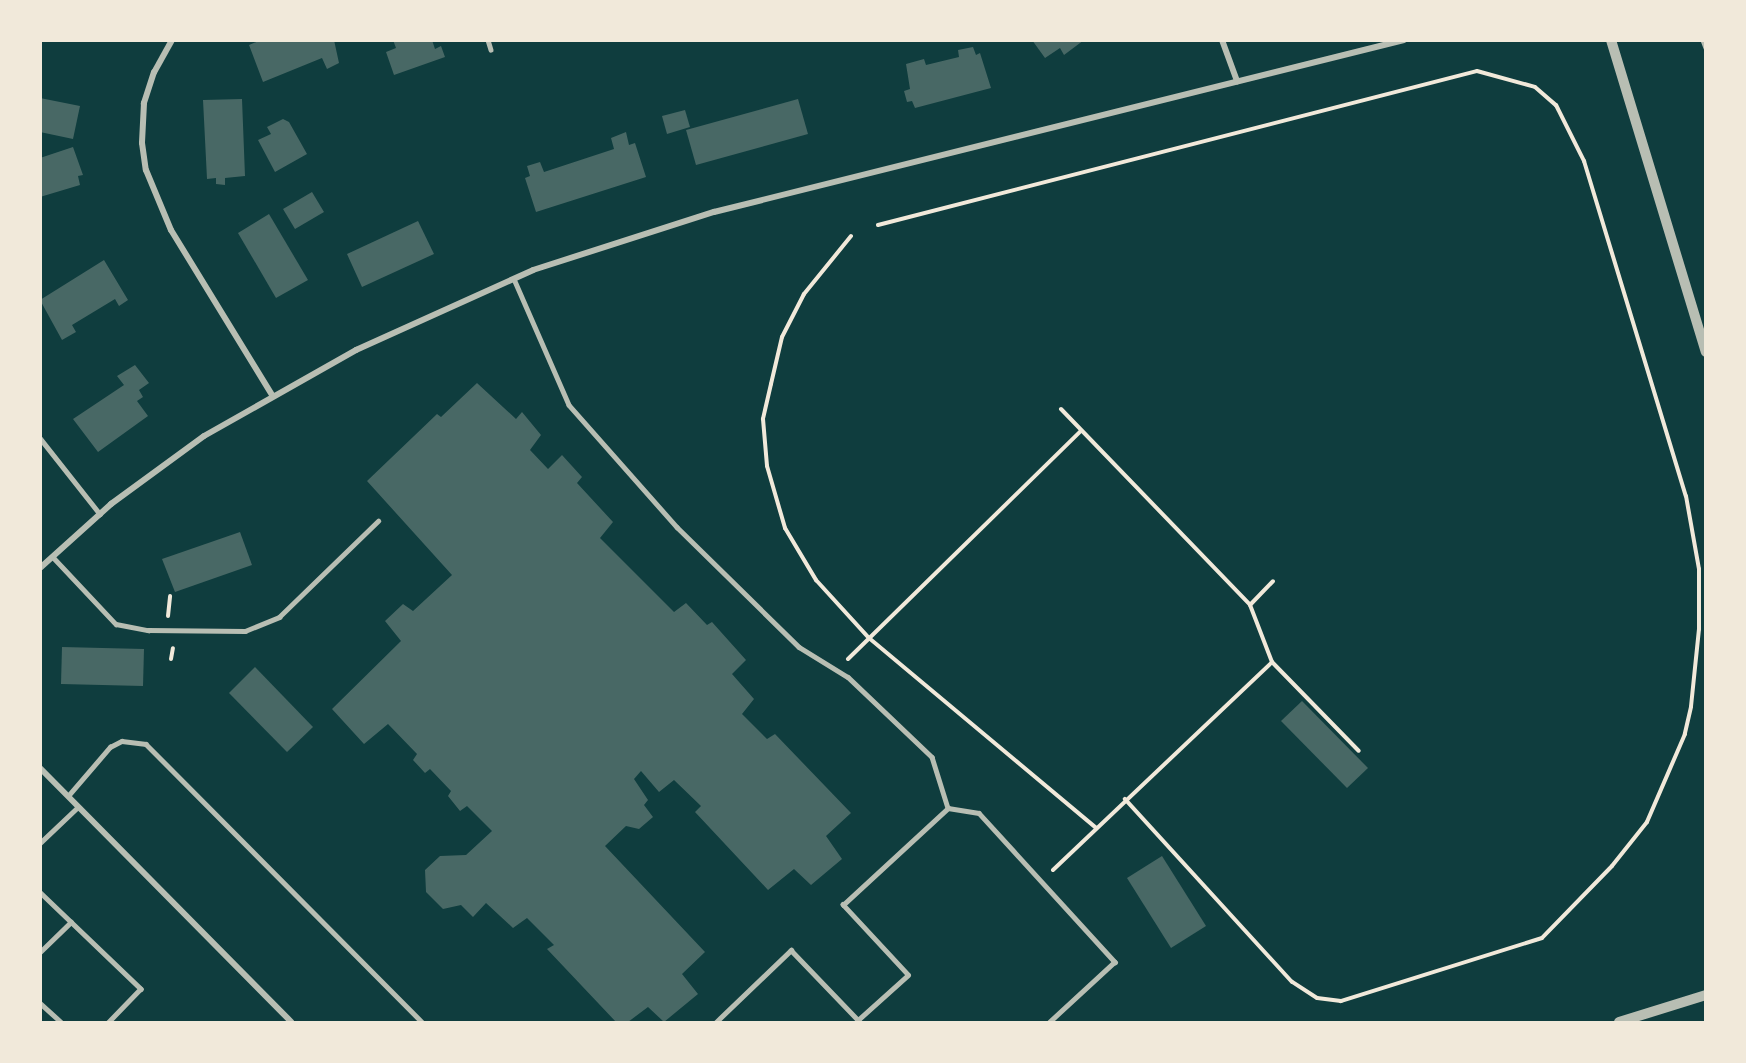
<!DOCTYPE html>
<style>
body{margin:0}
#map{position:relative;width:1746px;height:1063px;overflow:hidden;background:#0f3d3e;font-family:"Noto Sans",sans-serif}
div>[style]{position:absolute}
.building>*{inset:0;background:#486865}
.path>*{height:4px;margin:-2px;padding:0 2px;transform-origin:2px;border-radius:2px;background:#f1e9da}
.service>*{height:4.5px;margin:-2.25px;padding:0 2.25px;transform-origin:2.25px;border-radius:2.25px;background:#b8beb3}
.minor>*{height:6px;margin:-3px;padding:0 3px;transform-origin:3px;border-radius:3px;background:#b8beb3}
.tertiary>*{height:10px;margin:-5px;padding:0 5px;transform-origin:5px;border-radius:5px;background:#b8beb3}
span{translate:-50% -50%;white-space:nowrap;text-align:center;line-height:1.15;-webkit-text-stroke:4.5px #f1e9da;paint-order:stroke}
.frame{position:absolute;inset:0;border:42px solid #f1e9da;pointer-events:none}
</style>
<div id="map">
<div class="building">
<i style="clip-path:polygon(261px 40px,334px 40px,339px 63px,327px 69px,322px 58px,263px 82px,249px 45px)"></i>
<i style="clip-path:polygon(393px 40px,432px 40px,435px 49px,441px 46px,445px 57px,394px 75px,386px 52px,396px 48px)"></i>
<i style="clip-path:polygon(1032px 40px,1084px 40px,1064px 55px,1060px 48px,1045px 58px)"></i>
<i style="clip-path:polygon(973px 47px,976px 55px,980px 53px,991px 88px,915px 108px,912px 101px,907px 102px,904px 91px,910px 89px,906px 64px,924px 59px,926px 65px,959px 57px,958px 50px)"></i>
<i style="clip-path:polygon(40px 98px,80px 106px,73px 139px,40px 132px)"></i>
<i style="clip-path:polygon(242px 99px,245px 176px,225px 178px,225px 185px,216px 184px,216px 178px,207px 179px,203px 100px)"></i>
<i style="clip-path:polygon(798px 99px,808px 134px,696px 165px,686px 130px)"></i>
<i style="clip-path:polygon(685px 110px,690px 127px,667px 134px,662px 116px)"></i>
<i style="clip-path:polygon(283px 119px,289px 122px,307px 154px,275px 172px,258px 140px,271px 134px,267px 127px)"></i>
<i style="clip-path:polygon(626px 132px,629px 145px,635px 143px,646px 177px,536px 212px,525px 178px,530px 176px,527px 166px,540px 162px,544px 172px,614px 149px,611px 138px)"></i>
<i style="clip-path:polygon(73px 147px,83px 175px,78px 176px,80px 185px,40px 197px,40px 158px)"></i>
<i style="clip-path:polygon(312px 192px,324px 212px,295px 229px,283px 209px)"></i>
<i style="clip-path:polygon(269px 214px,308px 280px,276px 298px,238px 233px)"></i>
<i style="clip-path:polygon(418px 221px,434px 254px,362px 287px,347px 254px)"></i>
<i style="clip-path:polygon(104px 260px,128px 300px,119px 306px,115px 299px,72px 325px,76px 332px,62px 340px,40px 300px)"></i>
<i style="clip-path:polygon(135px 365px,149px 383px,139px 390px,143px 397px,137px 401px,148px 416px,98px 452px,73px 419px,124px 385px,117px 376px)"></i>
<i style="clip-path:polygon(477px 383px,516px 419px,522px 412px,541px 435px,530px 450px,548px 469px,562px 455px,582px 477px,577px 483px,613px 522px,600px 538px,674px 612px,686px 603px,707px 625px,712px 622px,746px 660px,732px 674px,754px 699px,742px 714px,767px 739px,775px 734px,851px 813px,826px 836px,842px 859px,811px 885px,794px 869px,768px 890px,695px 812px,701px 806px,674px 780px,659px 792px,641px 771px,634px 779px,648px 800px,644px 805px,653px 817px,639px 829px,626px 826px,605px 846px,705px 952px,682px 974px,698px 994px,664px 1022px,648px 1007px,628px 1022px,616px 1022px,547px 949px,554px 945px,527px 918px,513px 928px,486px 903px,473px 917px,461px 905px,443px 909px,426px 892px,425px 870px,440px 856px,466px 855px,492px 831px,467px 806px,460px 811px,448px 796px,451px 791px,430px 769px,425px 773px,413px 760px,417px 754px,388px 724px,364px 744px,332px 709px,401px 641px,385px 621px,403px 604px,413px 611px,452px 575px,367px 481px,437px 414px,441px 417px)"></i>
<i style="clip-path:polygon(240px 532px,252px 565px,175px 592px,162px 559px)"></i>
<i style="clip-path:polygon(62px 647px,144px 649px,143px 686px,61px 684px)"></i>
<i style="clip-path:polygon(255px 667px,313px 727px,287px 752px,229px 693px)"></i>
<i style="clip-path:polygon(1302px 701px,1368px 768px,1347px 788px,1281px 721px)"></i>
<i style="clip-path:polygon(1162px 856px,1206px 926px,1171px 948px,1127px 878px)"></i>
</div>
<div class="path">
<i style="left:878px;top:225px;width:618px;rotate:-14.42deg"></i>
<i style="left:1477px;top:71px;width:60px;rotate:15.4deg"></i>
<i style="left:1535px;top:87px;width:28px;rotate:41deg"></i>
<i style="left:1556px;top:105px;width:63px;rotate:63.4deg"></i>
<i style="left:1584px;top:161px;width:350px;rotate:73.1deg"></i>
<i style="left:1686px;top:496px;width:74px;rotate:79.9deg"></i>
<i style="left:1699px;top:569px;width:60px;rotate:90deg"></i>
<i style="left:1699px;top:629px;width:78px;rotate:95.9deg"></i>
<i style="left:1691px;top:707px;width:28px;rotate:103deg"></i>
<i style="left:1685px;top:734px;width:96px;rotate:113.4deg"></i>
<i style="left:1647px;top:822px;width:56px;rotate:128.5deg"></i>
<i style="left:1612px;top:866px;width:100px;rotate:134.2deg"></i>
<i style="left:1542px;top:938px;width:211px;rotate:162.6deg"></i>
<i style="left:1341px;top:1001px;width:24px;rotate:-173deg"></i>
<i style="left:1317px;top:998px;width:30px;rotate:-147deg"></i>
<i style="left:1292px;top:982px;width:248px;rotate:-132.4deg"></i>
<i style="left:851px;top:236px;width:75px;rotate:129deg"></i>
<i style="left:804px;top:294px;width:48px;rotate:117.1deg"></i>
<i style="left:782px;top:337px;width:48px;rotate:103.2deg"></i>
<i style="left:771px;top:384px;width:36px;rotate:103deg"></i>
<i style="left:763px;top:419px;width:47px;rotate:85.1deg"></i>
<i style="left:767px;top:466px;width:65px;rotate:73.8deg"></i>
<i style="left:785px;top:528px;width:61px;rotate:59.2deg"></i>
<i style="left:816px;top:580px;width:79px;rotate:47.6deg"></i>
<i style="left:869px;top:638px;width:296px;rotate:39.9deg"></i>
<i style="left:1061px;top:409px;width:272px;rotate:46deg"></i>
<i style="left:168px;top:616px;width:20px;rotate:-84deg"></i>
<i style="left:171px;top:659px;width:11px;rotate:-80deg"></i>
<i style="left:848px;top:659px;width:326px;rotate:-44.4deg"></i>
<i style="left:1272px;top:662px;width:61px;rotate:-111.1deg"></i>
<i style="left:1250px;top:605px;width:33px;rotate:-46deg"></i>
<i style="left:1053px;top:870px;width:302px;rotate:-43.5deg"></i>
<i style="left:1272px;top:662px;width:124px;rotate:45.7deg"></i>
</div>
<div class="service">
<i style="left:488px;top:40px;width:10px;rotate:73deg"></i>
<i style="left:1703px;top:40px;width:9px;rotate:69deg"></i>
<i style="left:514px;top:279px;width:137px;rotate:66.4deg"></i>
<i style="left:569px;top:405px;width:163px;rotate:48.5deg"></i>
<i style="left:677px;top:527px;width:171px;rotate:44.5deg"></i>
<i style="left:799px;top:647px;width:57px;rotate:31.5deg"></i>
<i style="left:848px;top:677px;width:116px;rotate:43.6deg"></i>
<i style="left:932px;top:757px;width:53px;rotate:72.6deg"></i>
<i style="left:40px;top:438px;width:97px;rotate:51.7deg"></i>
<i style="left:53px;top:557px;width:92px;rotate:46.8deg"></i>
<i style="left:116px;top:624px;width:33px;rotate:11deg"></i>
<i style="left:148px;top:630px;width:97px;rotate:0.6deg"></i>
<i style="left:245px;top:631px;width:37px;rotate:-22deg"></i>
<i style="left:279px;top:617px;width:138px;rotate:-44.1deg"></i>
<i style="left:68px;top:796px;width:65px;rotate:-49.4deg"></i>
<i style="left:110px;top:747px;width:13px;rotate:-27deg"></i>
<i style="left:122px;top:741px;width:24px;rotate:7deg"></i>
<i style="left:146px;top:744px;width:392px;rotate:45.2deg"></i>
<i style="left:948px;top:808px;width:31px;rotate:9deg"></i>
<i style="left:979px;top:813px;width:202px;rotate:47.6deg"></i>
<i style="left:1115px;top:962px;width:88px;rotate:137.3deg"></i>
<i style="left:40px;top:843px;width:52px;rotate:-43.5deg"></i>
<i style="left:40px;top:892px;width:140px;rotate:43.8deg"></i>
<i style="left:141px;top:989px;width:46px;rotate:134.1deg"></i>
<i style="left:40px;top:952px;width:43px;rotate:-44.1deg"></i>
<i style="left:40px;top:1003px;width:28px;rotate:42deg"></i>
<i style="left:858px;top:1020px;width:67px;rotate:-42deg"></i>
<i style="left:908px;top:975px;width:96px;rotate:-132.9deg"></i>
<i style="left:843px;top:905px;width:143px;rotate:-42.7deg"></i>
<i style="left:716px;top:1022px;width:104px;rotate:-43.8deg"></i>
<i style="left:791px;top:950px;width:98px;rotate:46.2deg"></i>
</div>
<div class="minor">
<i style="left:172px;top:40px;width:37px;rotate:119deg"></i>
<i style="left:154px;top:72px;width:33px;rotate:108deg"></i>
<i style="left:144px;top:103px;width:40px;rotate:92.9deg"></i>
<i style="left:142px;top:143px;width:27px;rotate:82deg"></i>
<i style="left:146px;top:170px;width:65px;rotate:67.4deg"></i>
<i style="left:171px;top:230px;width:193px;rotate:58.5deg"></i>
<i style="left:1222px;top:40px;width:44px;rotate:69.9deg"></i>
<i style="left:40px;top:568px;width:96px;rotate:-42deg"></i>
<i style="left:111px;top:504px;width:115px;rotate:-36.2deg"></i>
<i style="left:204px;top:436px;width:175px;rotate:-29.5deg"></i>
<i style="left:356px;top:350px;width:194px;rotate:-24.3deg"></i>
<i style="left:533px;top:270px;width:190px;rotate:-17.8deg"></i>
<i style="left:714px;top:212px;width:711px;rotate:-14deg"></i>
<i style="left:40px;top:768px;width:357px;rotate:45.3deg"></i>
</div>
<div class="tertiary">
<i style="left:1611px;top:40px;width:326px;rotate:73.1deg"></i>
<i style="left:1619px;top:1022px;width:91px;rotate:-17.2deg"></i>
</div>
<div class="frame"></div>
</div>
